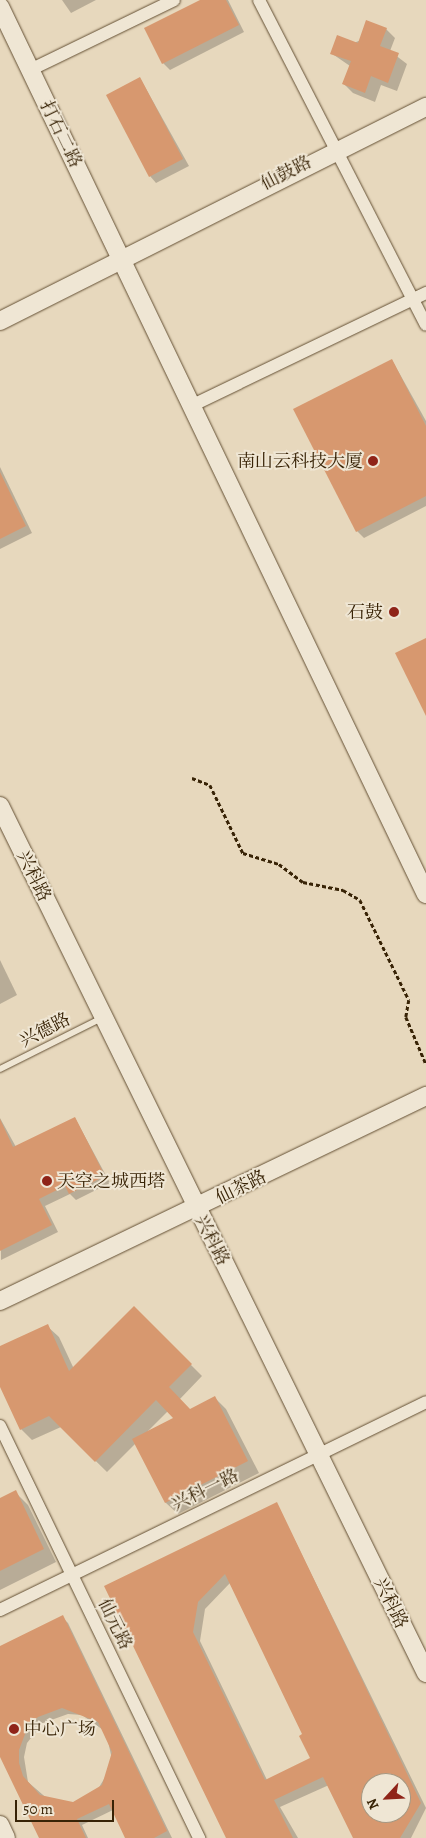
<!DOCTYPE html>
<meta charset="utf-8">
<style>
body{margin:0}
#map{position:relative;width:426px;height:1838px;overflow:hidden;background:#e7d8bd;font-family:Alegreya,"Noto Serif SC",serif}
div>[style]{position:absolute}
.shadow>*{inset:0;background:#0003}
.building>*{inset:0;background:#d7986f}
.path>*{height:2.5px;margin-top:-1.25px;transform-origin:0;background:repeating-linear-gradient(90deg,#382306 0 4px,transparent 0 6.5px)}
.roads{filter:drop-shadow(0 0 1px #645034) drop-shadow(0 0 1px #645034)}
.lane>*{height:6px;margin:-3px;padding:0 3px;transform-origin:3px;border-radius:3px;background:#efe6d4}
.street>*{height:12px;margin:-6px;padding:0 6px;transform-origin:6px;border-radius:6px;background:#efe6d4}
.secondary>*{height:18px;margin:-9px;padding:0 9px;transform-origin:9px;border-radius:9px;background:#efe6d4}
.dots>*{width:14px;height:14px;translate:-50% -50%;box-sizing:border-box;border:2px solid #efe6d4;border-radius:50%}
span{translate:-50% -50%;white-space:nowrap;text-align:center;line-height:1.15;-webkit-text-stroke:4px #efe6d4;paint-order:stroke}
.street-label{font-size:18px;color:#382306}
.poi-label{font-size:18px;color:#382306}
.right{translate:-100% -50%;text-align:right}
.left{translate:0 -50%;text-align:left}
.north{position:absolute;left:361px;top:1773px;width:50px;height:50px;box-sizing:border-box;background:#efe6d4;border:1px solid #a69882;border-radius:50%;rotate:245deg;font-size:14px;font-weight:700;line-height:20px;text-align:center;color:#382306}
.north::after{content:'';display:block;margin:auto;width:18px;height:22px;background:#8f2418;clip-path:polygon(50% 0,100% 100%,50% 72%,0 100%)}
.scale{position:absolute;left:15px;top:1800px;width:99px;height:22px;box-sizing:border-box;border:2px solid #382306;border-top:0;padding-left:6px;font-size:15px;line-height:18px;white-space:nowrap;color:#382306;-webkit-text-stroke:4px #efe6d4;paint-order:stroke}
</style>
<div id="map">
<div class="shadow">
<i style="clip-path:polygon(62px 0,96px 0,71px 13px)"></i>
<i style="clip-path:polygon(203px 0,228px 0,244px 32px,170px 70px,163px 63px)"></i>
<i style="clip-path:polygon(386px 29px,395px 38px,390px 51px,407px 64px,397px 91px,381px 85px,375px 102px,353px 93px,344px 84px,350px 66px,331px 53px)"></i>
<i style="clip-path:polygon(140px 78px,189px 166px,156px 183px,150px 176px)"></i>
<i style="clip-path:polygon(392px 360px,426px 421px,426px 506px,364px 538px,357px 531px)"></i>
<i style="clip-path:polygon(0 467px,32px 533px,0 549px)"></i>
<i style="clip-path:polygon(0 960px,17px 995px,0 1004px)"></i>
<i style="clip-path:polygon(0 1118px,16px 1147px,75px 1118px,110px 1183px,76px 1200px,70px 1194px,45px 1206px,58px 1232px,1px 1260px)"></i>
<i style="clip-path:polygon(evenodd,134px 1308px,202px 1376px,179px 1400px,190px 1410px,215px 1398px,226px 1409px,259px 1473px,178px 1514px,166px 1503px,136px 1443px,107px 1472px,61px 1427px,32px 1440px,21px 1429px,0 1384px,0 1348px,47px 1326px,59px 1337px,74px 1369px,134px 1308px,168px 1411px,175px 1418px,147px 1432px,168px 1411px)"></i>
<i style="clip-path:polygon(15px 1492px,28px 1505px,56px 1562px,0 1590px,0 1499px)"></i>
<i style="clip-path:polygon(evenodd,277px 1504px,426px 1808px,411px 1838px,354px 1838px,329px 1785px,280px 1807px,298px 1838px,227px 1838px,106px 1587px,277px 1504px,230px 1583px,304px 1735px,311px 1759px,267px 1780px,200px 1641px,205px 1609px,230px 1583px,277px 1504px,371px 1783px,401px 1783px,401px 1813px,371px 1813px,371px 1783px)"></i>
<i style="clip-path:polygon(evenodd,62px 1617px,68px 1623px,172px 1838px,127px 1838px,113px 1810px,82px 1825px,88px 1838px,40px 1838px,0 1755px,0 1647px,62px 1617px,68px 1714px,82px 1715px,106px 1732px,113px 1764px,95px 1794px,73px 1803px,50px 1801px,28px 1782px,24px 1757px,27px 1743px,43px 1723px,68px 1714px)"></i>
</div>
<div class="building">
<i style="clip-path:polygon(200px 0,226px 0,239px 25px,162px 64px,144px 28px)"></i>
<i style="clip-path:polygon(366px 20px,387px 28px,380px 46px,399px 53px,388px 83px,371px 76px,365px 93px,342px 84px,351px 61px,330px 54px,337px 35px,358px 43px)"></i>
<i style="clip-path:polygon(140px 77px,183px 159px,149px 177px,106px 95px)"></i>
<i style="clip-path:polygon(392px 359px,426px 426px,426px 496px,356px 532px,293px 409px)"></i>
<i style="clip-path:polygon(0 472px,26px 526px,0 539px)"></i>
<i style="clip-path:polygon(426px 638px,426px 716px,395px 653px)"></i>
<i style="clip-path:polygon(75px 1117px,105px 1176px,69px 1194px,65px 1186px,39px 1199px,52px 1225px,0 1251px,0 1119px,13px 1147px)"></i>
<i style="clip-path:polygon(134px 1306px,192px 1364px,169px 1387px,190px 1409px,215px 1396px,248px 1461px,165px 1503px,132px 1439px,173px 1418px,156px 1400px,95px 1462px,49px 1416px,20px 1430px,0 1387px,0 1346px,48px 1324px,69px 1371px)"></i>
<i style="clip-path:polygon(16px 1490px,44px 1549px,0 1571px,0 1498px)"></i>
<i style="clip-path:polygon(evenodd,277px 1502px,421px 1803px,400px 1838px,353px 1838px,323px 1777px,274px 1800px,293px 1838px,226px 1838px,104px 1586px,277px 1502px,225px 1574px,302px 1734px,299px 1736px,310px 1758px,265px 1780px,193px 1632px,198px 1602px,225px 1574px,277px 1502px,371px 1783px,401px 1783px,401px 1813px,371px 1813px,371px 1783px)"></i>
<i style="clip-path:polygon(evenodd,63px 1615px,167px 1831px,154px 1838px,125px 1838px,109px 1804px,77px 1819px,86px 1838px,39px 1838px,0 1757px,0 1646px,63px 1615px,62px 1708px,98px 1722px,112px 1752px,102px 1785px,73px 1802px,40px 1795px,23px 1776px,19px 1763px,19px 1750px,28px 1726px,38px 1717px,62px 1708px)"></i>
</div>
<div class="path">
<i style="left:192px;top:778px;width:19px;rotate:21deg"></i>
<i style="left:210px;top:785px;width:76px;rotate:64.1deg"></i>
<i style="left:243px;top:853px;width:38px;rotate:17deg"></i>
<i style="left:279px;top:864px;width:30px;rotate:37deg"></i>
<i style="left:303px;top:882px;width:41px;rotate:11.3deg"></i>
<i style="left:343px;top:890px;width:20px;rotate:30deg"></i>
<i style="left:360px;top:900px;width:111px;rotate:63.9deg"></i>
<i style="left:409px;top:1000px;width:17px;rotate:100deg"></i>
<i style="left:406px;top:1017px;width:51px;rotate:66.9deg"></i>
</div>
<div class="roads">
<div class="lane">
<i style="left:0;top:1069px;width:114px;rotate:-26.6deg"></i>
</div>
<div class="street">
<i style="left:259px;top:0;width:365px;rotate:62.8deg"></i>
<i style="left:30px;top:70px;width:160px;rotate:-25.9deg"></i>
<i style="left:191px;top:406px;width:261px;rotate:-25.7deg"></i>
<i style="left:0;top:1426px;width:458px;rotate:64.2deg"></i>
<i style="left:0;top:1610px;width:474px;rotate:-26deg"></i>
</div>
<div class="secondary">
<i style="left:0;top:7px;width:984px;rotate:64.35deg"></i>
<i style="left:0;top:321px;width:477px;rotate:-26.7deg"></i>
<i style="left:0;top:806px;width:966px;rotate:63.83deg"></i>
<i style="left:0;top:1301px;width:473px;rotate:-25.7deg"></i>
<i style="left:0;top:1825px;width:14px;rotate:65deg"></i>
</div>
</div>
<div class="dots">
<i style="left:373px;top:461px;background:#8f2418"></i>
<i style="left:394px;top:612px;background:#8f2418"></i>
<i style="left:47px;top:1181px;background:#8f2418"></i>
<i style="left:14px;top:1729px;background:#8f2418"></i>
</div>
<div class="street-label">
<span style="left:61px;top:134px;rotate:64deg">打石二路</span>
<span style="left:286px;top:173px;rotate:-27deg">仙鼓路</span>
<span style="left:34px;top:876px;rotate:64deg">兴科路</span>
<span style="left:45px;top:1030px;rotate:-27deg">兴德路</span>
<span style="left:241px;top:1187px;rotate:-26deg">仙茶路</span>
<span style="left:212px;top:1240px;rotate:63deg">兴科路</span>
<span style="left:205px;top:1490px;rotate:-26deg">兴科一路</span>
<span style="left:391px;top:1603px;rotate:64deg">兴科路</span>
<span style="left:115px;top:1624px;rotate:64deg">仙元路</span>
</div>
<div class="poi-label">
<span class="right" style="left:363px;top:461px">南山云科技大厦</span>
<span class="right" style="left:383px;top:612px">石鼓</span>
<span class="left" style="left:57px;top:1181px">天空之城西塔</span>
<span class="left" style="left:24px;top:1729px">中心广场</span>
</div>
<div class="north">N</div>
<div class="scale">50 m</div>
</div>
